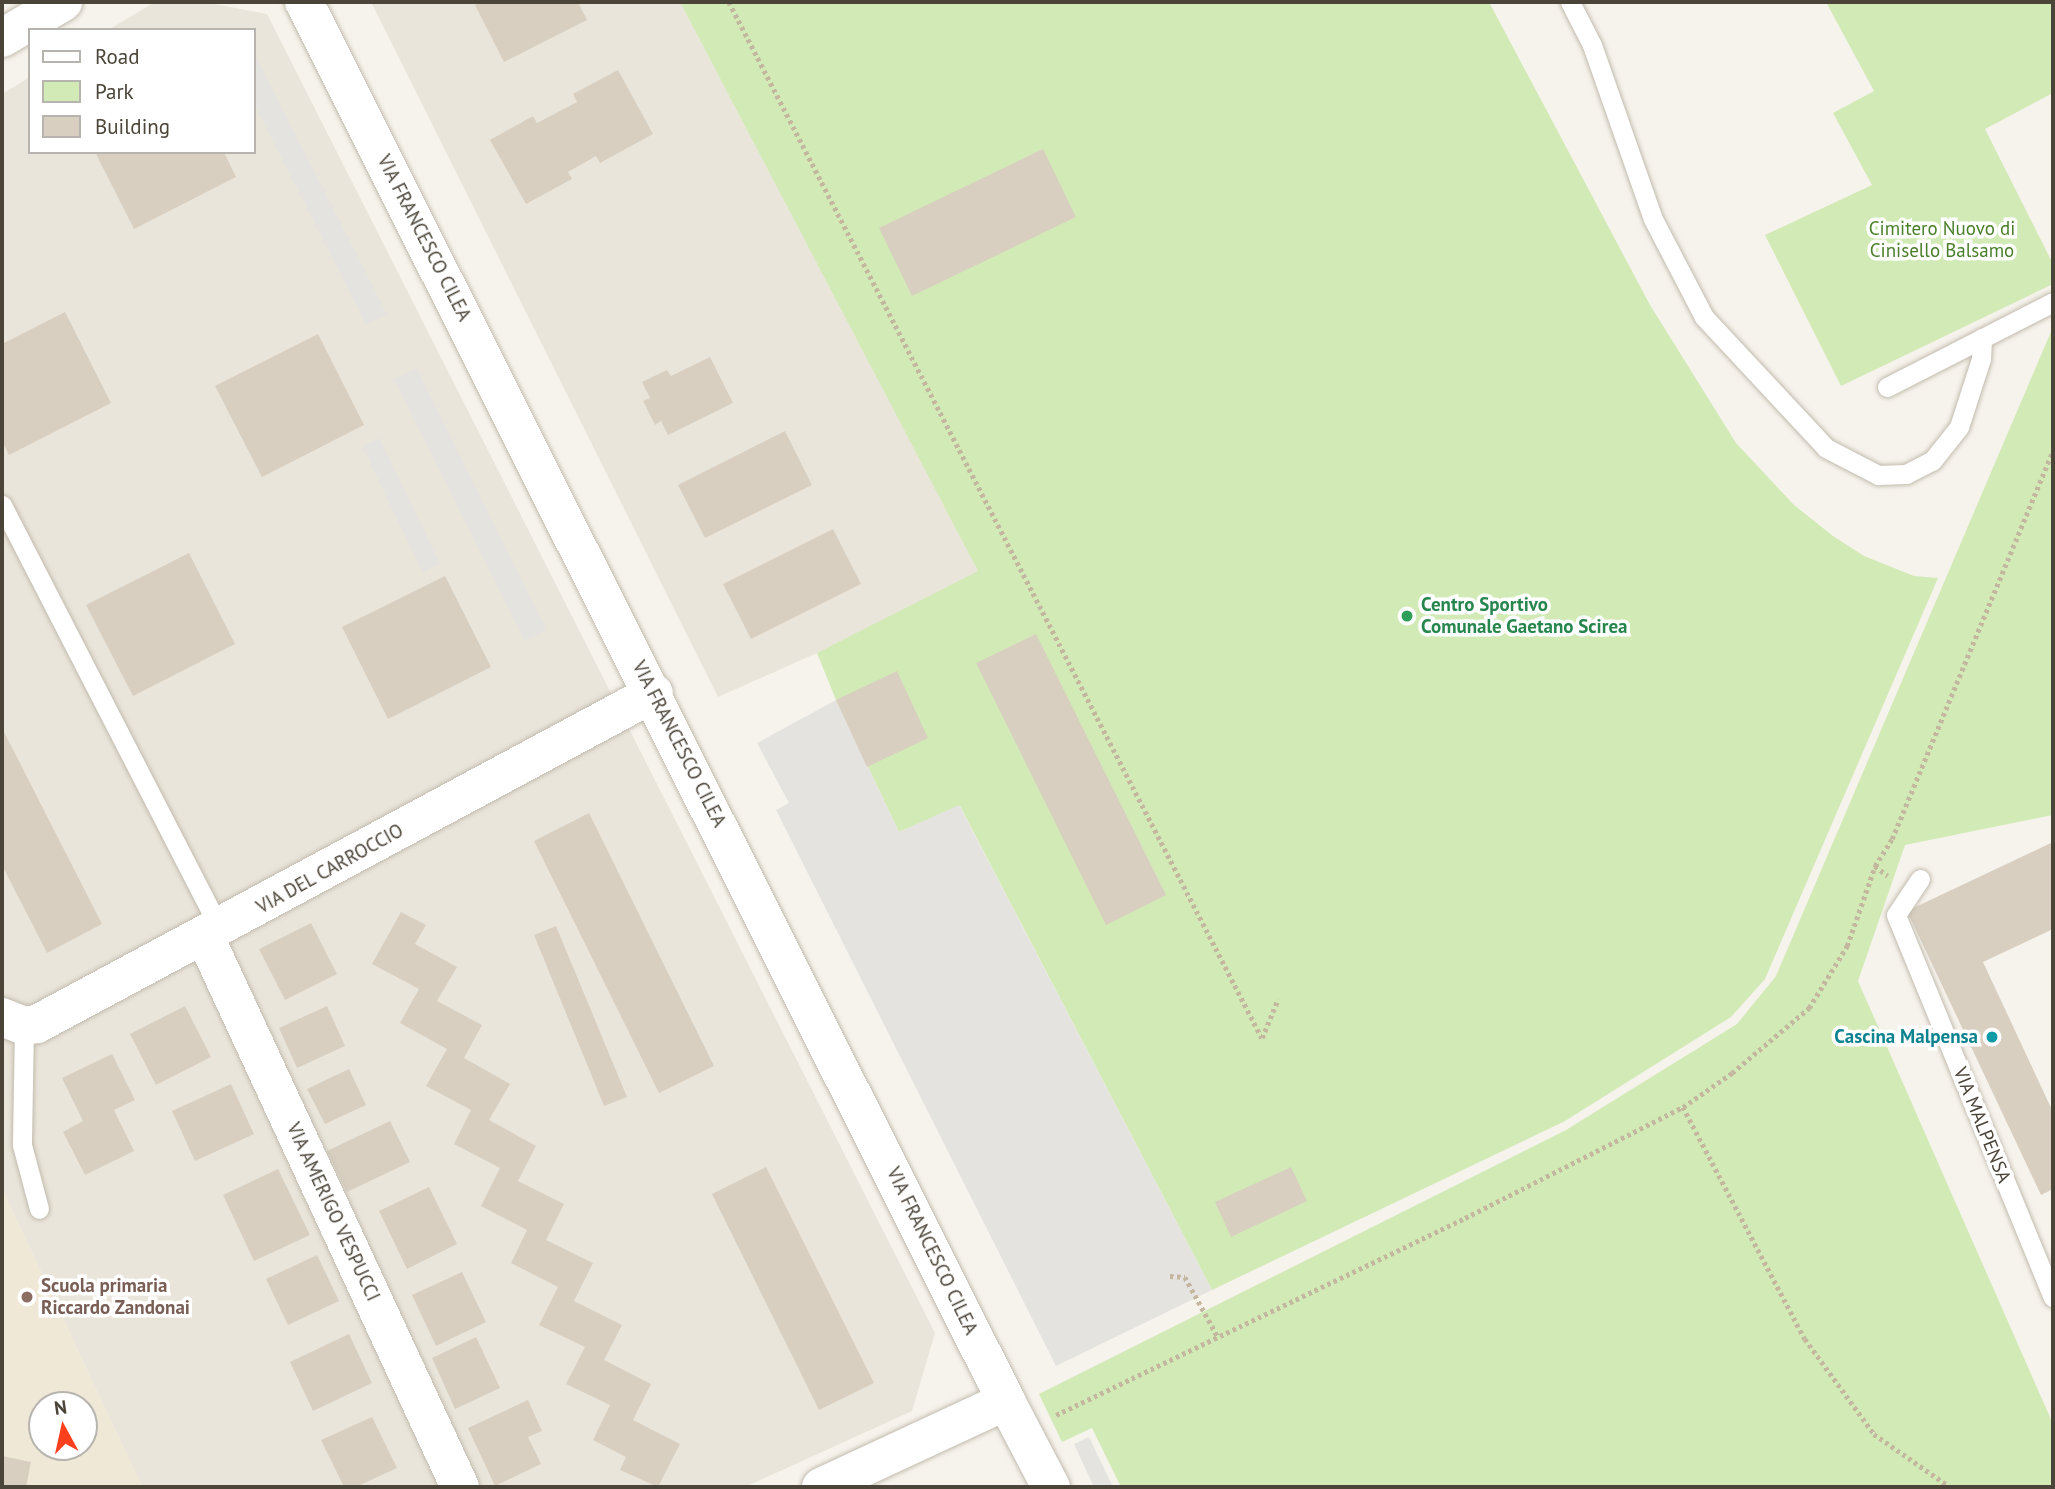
<!DOCTYPE html>
<style>
body{margin:0}
#map{position:relative;width:2055px;height:1489px;overflow:hidden;background:#f6f3ec;font-family:"PT Sans",sans-serif}
div>[style]{position:absolute}
.residential>*{inset:0;background:#eae5da}
.education>*{inset:0;background:#efe8d6}
.green>*{inset:0;background:#d2eab5}
.parking>*{inset:0;background:#e5e3e0}
.building>*{inset:0;background:#d8cfc1}
.path>*{height:4.5px;margin-top:-2.25px;transform-origin:0;background:repeating-linear-gradient(90deg,#c4b79f 0 3.5px,transparent 0 7px)}
.roads{filter:drop-shadow(0 0 2px #c2bbae) drop-shadow(0 0 2px #c2bbae)}
.service>*{height:19px;margin:-9.5px;padding:0 9.5px;transform-origin:9.5px;border-radius:9.5px;background:#fff}
.minor>*{height:38px;margin:-19px;padding:0 19px;transform-origin:19px;border-radius:19px;background:#fff}
.tertiary>*{height:38px;margin:-19px;padding:0 19px;transform-origin:19px;border-radius:19px;background:#fff}
.dots>*{width:19px;height:19px;translate:-50% -50%;box-sizing:border-box;border:4px solid #fff;border-radius:50%}
span{translate:-50% -50%;white-space:nowrap;text-align:center;line-height:1.15;-webkit-text-stroke:7px #fff;paint-order:stroke}
.park-label{font-size:19px;color:#4a7f2a}
.street-label{font-size:19px;color:#4b4439}
.leisure-label{font-size:19px;color:#27864d;font-weight:700}
.left{translate:0 -50%;text-align:left}
.culture-label{font-size:19px;color:#0d838f;font-weight:700}
.right{translate:-100% -50%;text-align:right}
.education-label{font-size:19px;color:#785e54;font-weight:700}
.frame{position:absolute;inset:0;border:4px solid #4b4439;pointer-events:none}
.legend{position:absolute;left:28px;top:28px;width:228px;height:126px;box-sizing:border-box;background:#fff;border:2px solid #b7b4b0;margin:0;padding:9px 12px;list-style:none;font-size:21px;color:#4b4439}
.legend li{display:flex;align-items:center;gap:14px;height:35px}
.legend b{width:35px;border:2px solid #b7b4b0}
.north{position:absolute;left:28px;top:1391px;width:70px;height:70px;box-sizing:border-box;background:#fff;border:2px solid #b7b4b0;border-radius:50%;rotate:352deg;font-size:19px;font-weight:700;line-height:28px;text-align:center;color:#4b4439}
.north::after{content:'';display:block;margin:auto;width:24px;height:32px;background:#fc3f1d;clip-path:polygon(50% 0,100% 100%,50% 72%,0 100%)}
</style>
<div id="map">
<div class="residential">
<i style="clip-path:polygon(155px 2px,204px 2px,267px 14px,935px 1333px,912px 1411px,745px 1487px,142px 1487px,2px 1189px,2px 94px,30px 77px,30px 152px,254px 152px,254px 30px,108px 30px)"></i>
<i style="clip-path:polygon(371px 2px,680px 2px,979px 572px,817px 653px,718px 697px)"></i>
</div>
<div class="education">
<i style="clip-path:polygon(evenodd,2px 1189px,142px 1487px,2px 1487px,2px 1189px,42px 1405px,84px 1405px,84px 1447px,42px 1447px,42px 1405px)"></i>
</div>
<div class="green">
<i style="clip-path:polygon(680px 2px,1489px 2px,1650px 305px,1736px 443px,1794px 505px,1833px 536px,1864px 556px,1914px 576px,1938px 578px,1765px 979px,1731px 1017px,1565px 1121px,1212px 1290px,960px 806px,899px 832px,836px 700px,817px 653px,978px 571px)"></i>
<i style="clip-path:polygon(1826px 2px,2053px 2px,2053px 93px,1985px 129px,2053px 264px,2053px 284px,1841px 386px,1765px 235px,1872px 185px,1833px 113px,1874px 91px)"></i>
<i style="clip-path:polygon(2053px 327px,2053px 815px,1905px 845px,1858px 981px,2053px 1424px,2053px 1487px,1121px 1487px,1092px 1428px,1062px 1442px,1039px 1394px,1566px 1130px,1737px 1024px,1776px 976px)"></i>
</div>
<div class="parking">
<i style="clip-path:polygon(254px 52px,387px 314px,366px 325px,254px 104px)"></i>
<i style="clip-path:polygon(417px 368px,547px 630px,524px 641px,394px 379px)"></i>
<i style="clip-path:polygon(380px 438px,440px 564px,423px 573px,362px 446px)"></i>
<i style="clip-path:polygon(836px 700px,899px 832px,959px 805px,1212px 1290px,1056px 1366px,776px 810px,789px 803px,757px 743px)"></i>
<i style="clip-path:polygon(1089px 1437px,1113px 1487px,1094px 1487px,1074px 1444px)"></i>
</div>
<div class="building">
<i style="clip-path:polygon(481px 2px,578px 2px,587px 20px,504px 62px,475px 5px)"></i>
<i style="clip-path:polygon(618px 70px,653px 134px,600px 163px,596px 156px,568px 172px,572px 179px,526px 204px,490px 140px,533px 116px,537px 123px,577px 102px,573px 94px)"></i>
<i style="clip-path:polygon(1043px 149px,1076px 217px,912px 296px,879px 228px)"></i>
<i style="clip-path:polygon(95px 152px,224px 152px,236px 177px,134px 229px)"></i>
<i style="clip-path:polygon(65px 312px,111px 403px,9px 455px,2px 441px,2px 344px)"></i>
<i style="clip-path:polygon(318px 334px,364px 425px,262px 477px,215px 386px)"></i>
<i style="clip-path:polygon(710px 357px,733px 403px,668px 435px,661px 421px,655px 425px,643px 401px,650px 398px,642px 382px,667px 370px,671px 376px)"></i>
<i style="clip-path:polygon(785px 431px,812px 485px,705px 538px,678px 485px)"></i>
<i style="clip-path:polygon(833px 529px,861px 584px,751px 639px,723px 584px)"></i>
<i style="clip-path:polygon(189px 553px,235px 644px,133px 696px,86px 605px)"></i>
<i style="clip-path:polygon(445px 576px,491px 667px,388px 719px,342px 627px)"></i>
<i style="clip-path:polygon(1036px 634px,1166px 895px,1106px 925px,976px 663px)"></i>
<i style="clip-path:polygon(897px 671px,928px 738px,867px 767px,836px 700px)"></i>
<i style="clip-path:polygon(2px 728px,102px 924px,47px 953px,2px 865px)"></i>
<i style="clip-path:polygon(589px 813px,714px 1066px,659px 1093px,534px 841px)"></i>
<i style="clip-path:polygon(2053px 842px,2053px 929px,1983px 962px,2053px 1112px,2053px 1189px,2041px 1195px,1907px 911px)"></i>
<i style="clip-path:polygon(401px 912px,426px 925px,415px 944px,457px 967px,437px 1001px,482px 1025px,464px 1058px,510px 1084px,489px 1120px,536px 1146px,518px 1181px,564px 1204px,546px 1240px,593px 1263px,574px 1301px,622px 1325px,604px 1360px,651px 1384px,633px 1420px,680px 1444px,658px 1487px,620px 1470px,626px 1457px,593px 1440px,610px 1405px,566px 1384px,585px 1347px,539px 1325px,558px 1287px,511px 1263px,527px 1230px,481px 1206px,500px 1168px,454px 1144px,471px 1110px,426px 1086px,447px 1049px,400px 1023px,419px 989px,372px 964px)"></i>
<i style="clip-path:polygon(311px 923px,337px 974px,285px 1000px,259px 949px)"></i>
<i style="clip-path:polygon(556px 926px,627px 1097px,604px 1106px,534px 935px)"></i>
<i style="clip-path:polygon(185px 1006px,211px 1057px,156px 1085px,130px 1034px)"></i>
<i style="clip-path:polygon(327px 1006px,345px 1046px,297px 1068px,279px 1028px)"></i>
<i style="clip-path:polygon(112px 1054px,135px 1100px,114px 1110px,134px 1151px,85px 1175px,63px 1132px,83px 1121px,62px 1078px)"></i>
<i style="clip-path:polygon(349px 1069px,366px 1105px,325px 1124px,307px 1089px)"></i>
<i style="clip-path:polygon(231px 1084px,254px 1134px,195px 1161px,172px 1111px)"></i>
<i style="clip-path:polygon(390px 1121px,410px 1162px,347px 1192px,327px 1151px)"></i>
<i style="clip-path:polygon(766px 1167px,874px 1383px,819px 1410px,712px 1194px)"></i>
<i style="clip-path:polygon(1291px 1167px,1307px 1201px,1231px 1237px,1215px 1202px)"></i>
<i style="clip-path:polygon(278px 1169px,310px 1235px,254px 1261px,223px 1195px)"></i>
<i style="clip-path:polygon(429px 1187px,457px 1244px,407px 1269px,379px 1211px)"></i>
<i style="clip-path:polygon(317px 1255px,339px 1301px,288px 1325px,266px 1279px)"></i>
<i style="clip-path:polygon(462px 1272px,486px 1322px,436px 1346px,412px 1295px)"></i>
<i style="clip-path:polygon(349px 1334px,372px 1383px,313px 1411px,290px 1362px)"></i>
<i style="clip-path:polygon(476px 1337px,500px 1388px,455px 1409px,432px 1358px)"></i>
<i style="clip-path:polygon(528px 1400px,542px 1431px,528px 1437px,541px 1464px,495px 1486px,468px 1428px)"></i>
<i style="clip-path:polygon(372px 1417px,397px 1468px,356px 1487px,344px 1487px,321px 1440px)"></i>
<i style="clip-path:polygon(2px 1456px,31px 1462px,26px 1487px,2px 1487px)"></i>
</div>
<div class="path">
<i style="left:729px;top:2px;width:1165px;rotate:62.78deg"></i>
<i style="left:1262px;top:1038px;width:42px;rotate:-67.7deg"></i>
<i style="left:1875px;top:866px;width:16px;rotate:38deg"></i>
<i style="left:1683px;top:1107px;width:262px;rotate:62.3deg"></i>
<i style="left:1805px;top:1339px;width:117px;rotate:54deg"></i>
<i style="left:1874px;top:1434px;width:93px;rotate:34.9deg"></i>
<i style="left:1170px;top:1276px;width:15px;rotate:4deg"></i>
<i style="left:1185px;top:1277px;width:68px;rotate:61.2deg"></i>
<i style="left:1056px;top:1415px;width:454px;rotate:-25.7deg"></i>
<i style="left:1465px;top:1218px;width:245px;rotate:-27deg"></i>
<i style="left:1683px;top:1107px;width:60px;rotate:-34.8deg"></i>
<i style="left:1732px;top:1073px;width:101px;rotate:-40.2deg"></i>
<i style="left:1809px;top:1008px;width:73px;rotate:-58.5deg"></i>
<i style="left:1847px;top:946px;width:85px;rotate:-70.7deg"></i>
<i style="left:1875px;top:866px;width:32px;rotate:-58deg"></i>
<i style="left:1892px;top:839px;width:421px;rotate:-67.5deg"></i>
</div>
<div class="roads">
<div class="service">
<i style="left:1570px;top:2px;width:48px;rotate:62.9deg"></i>
<i style="left:1592px;top:45px;width:184px;rotate:70.7deg"></i>
<i style="left:1653px;top:219px;width:110px;rotate:62.5deg"></i>
<i style="left:1704px;top:317px;width:179px;rotate:47deg"></i>
<i style="left:1826px;top:448px;width:59px;rotate:27.4deg"></i>
<i style="left:1878px;top:475px;width:28px;rotate:-2deg"></i>
<i style="left:1906px;top:474px;width:29px;rotate:-27deg"></i>
<i style="left:1932px;top:461px;width:43px;rotate:-51.5deg"></i>
<i style="left:1959px;top:427px;width:71px;rotate:-72.1deg"></i>
<i style="left:1981px;top:359px;width:21px;rotate:-87deg"></i>
<i style="left:1887px;top:387px;width:186px;rotate:-27.1deg"></i>
<i style="left:2px;top:505px;width:477px;rotate:62.8deg"></i>
<i style="left:1920px;top:879px;width:43px;rotate:123.7deg"></i>
<i style="left:1896px;top:915px;width:413px;rotate:67.7deg"></i>
<i style="left:24px;top:1026px;width:119px;rotate:91deg"></i>
<i style="left:22px;top:1145px;width:66px;rotate:75.1deg"></i>
</div>
<div class="minor">
<i style="left:304px;top:2px;width:1565px;rotate:63.35deg"></i>
<i style="left:2px;top:38px;width:71px;rotate:-30.5deg"></i>
<i style="left:205px;top:937px;width:606px;rotate:65.13deg"></i>
<i style="left:2px;top:1017px;width:24px;rotate:22deg"></i>
<i style="left:24px;top:1026px;width:13px;rotate:-9deg"></i>
<i style="left:37px;top:1024px;width:700px;rotate:-28.21deg"></i>
</div>
<div class="tertiary">
<i style="left:821px;top:1487px;width:204px;rotate:-24.9deg"></i>
<i style="left:1006px;top:1401px;width:97px;rotate:62.4deg"></i>
</div>
</div>
<div class="dots">
<i style="left:1407px;top:616px;background:#2e9e5b"></i>
<i style="left:1992px;top:1037px;background:#0f9aa8"></i>
<i style="left:27px;top:1297px;background:#8d6e63"></i>
</div>
<div class="park-label">
<span style="left:1942px;top:240px">Cimitero Nuovo di<br>Cinisello Balsamo</span>
</div>
<div class="street-label">
<span style="left:424px;top:238px;rotate:63deg">VIA FRANCESCO CILEA</span>
<span style="left:679px;top:744px;rotate:63deg">VIA FRANCESCO CILEA</span>
<span style="left:330px;top:869px;rotate:-29deg">VIA DEL CARROCCIO</span>
<span style="left:1982px;top:1125px;rotate:68deg">VIA MALPENSA</span>
<span style="left:333px;top:1212px;rotate:65deg">VIA AMERIGO VESPUCCI</span>
<span style="left:932px;top:1251px;rotate:64deg">VIA FRANCESCO CILEA</span>
</div>
<div class="leisure-label">
<span class="left" style="left:1421px;top:616px">Centro Sportivo<br>Comunale Gaetano Scirea</span>
</div>
<div class="culture-label">
<span class="right" style="left:1978px;top:1037px">Cascina Malpensa</span>
</div>
<div class="education-label">
<span class="left" style="left:41px;top:1297px">Scuola primaria<br>Riccardo Zandonai</span>
</div>
<div class="frame"></div>
<ul class="legend">
<li><b style="height:9px;background:#fff"></b>Road</li>
<li><b style="height:19px;background:#d2eab5"></b>Park</li>
<li><b style="height:19px;background:#d8cfc1"></b>Building</li>
</ul>
<div class="north">N</div>
</div>
